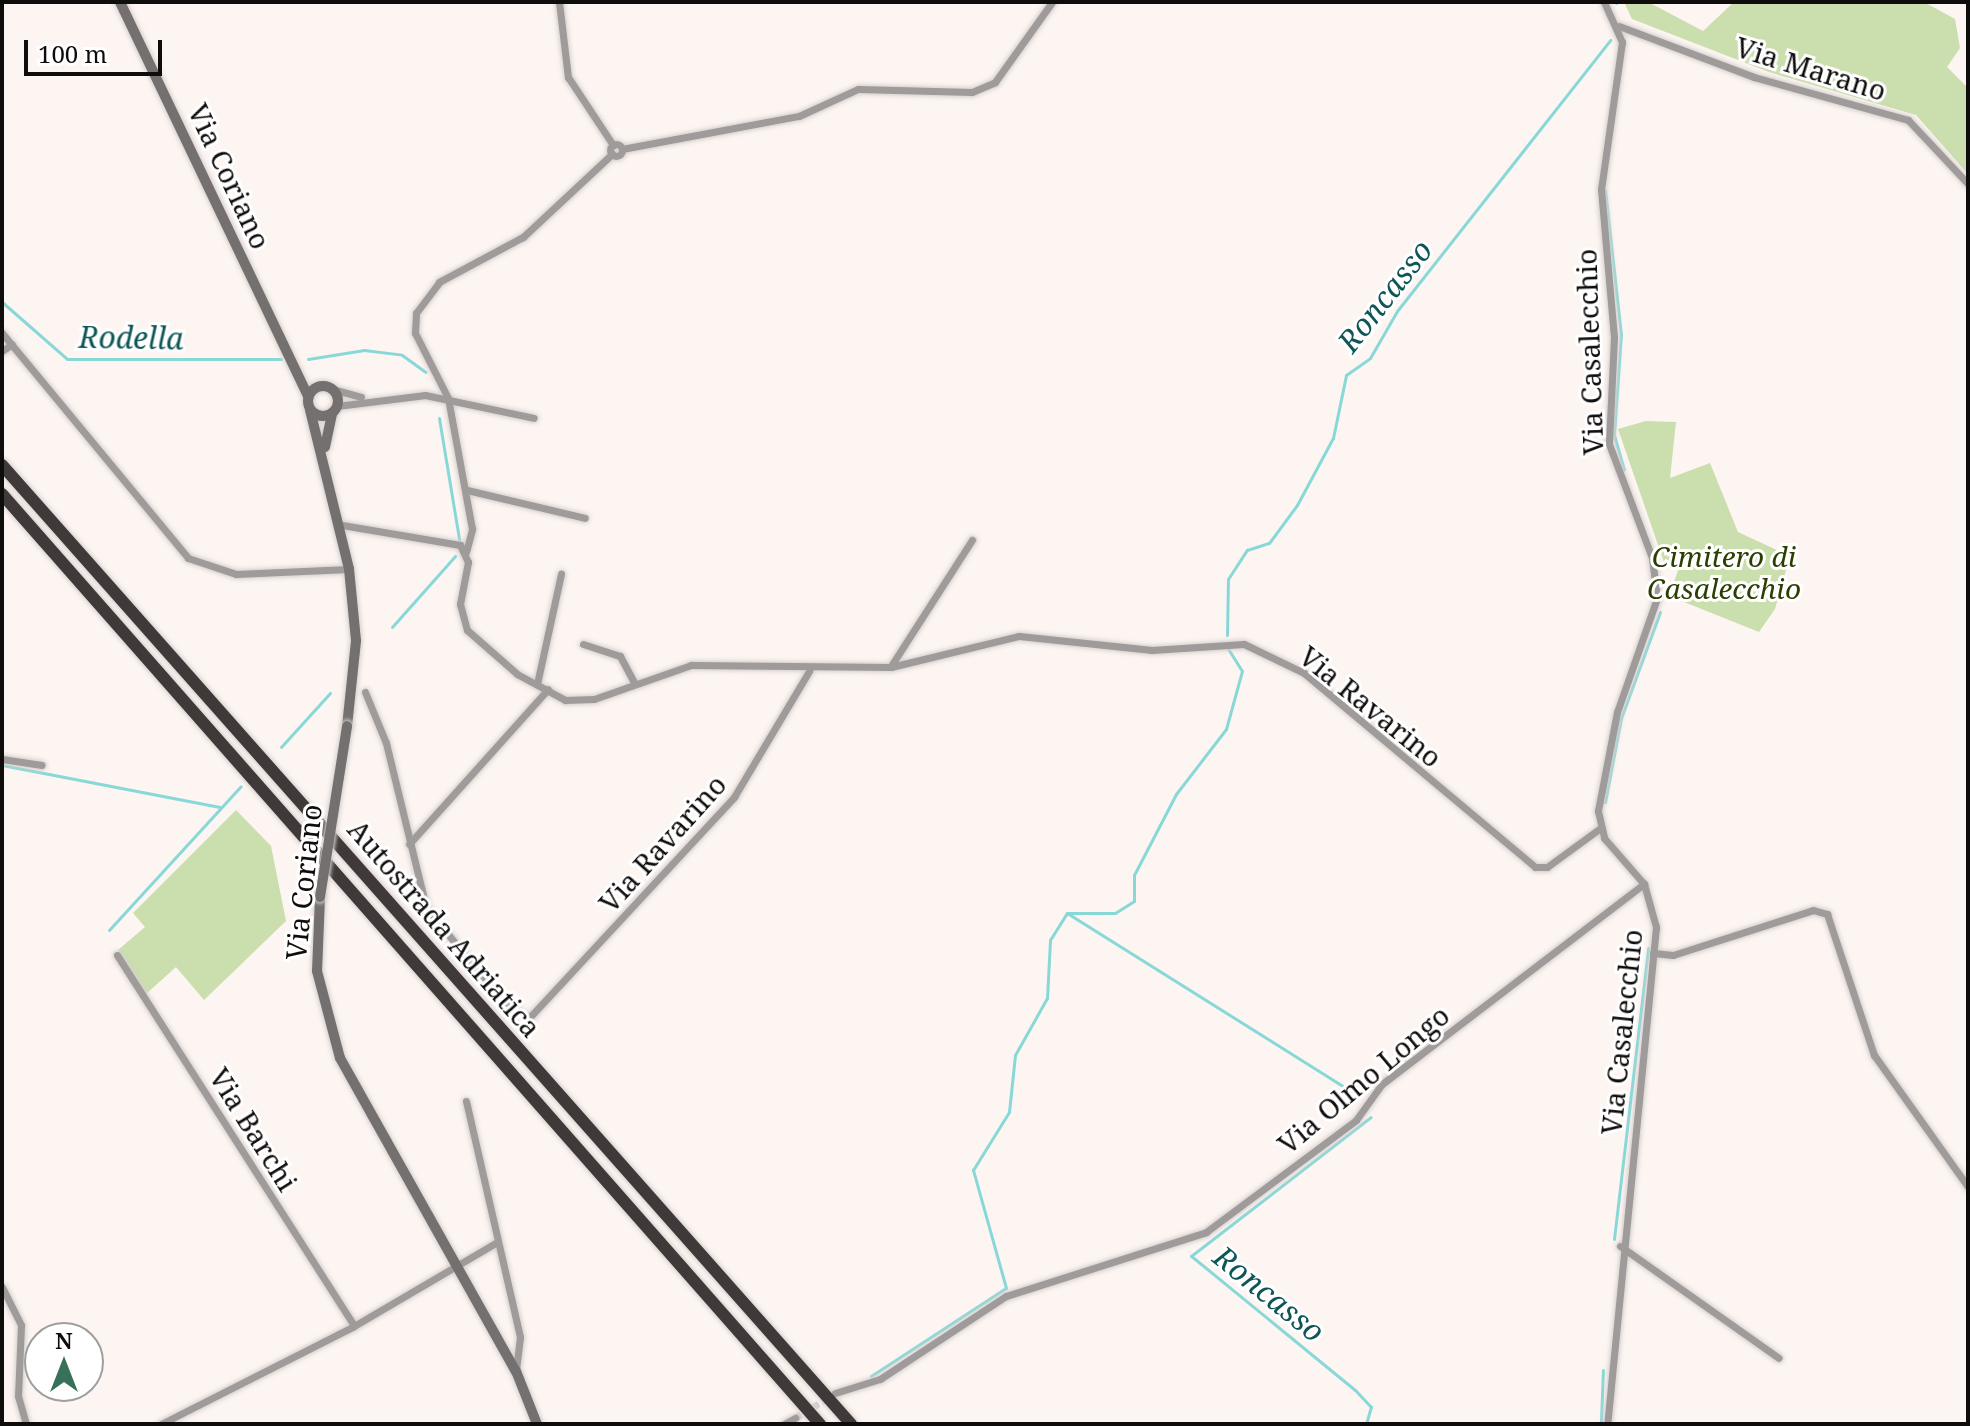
<!DOCTYPE html>
<style>
body{margin:0}
#map{position:relative;width:1970px;height:1426px;overflow:hidden;background:#fcf5f2;font-family:"Noto Serif",serif}
div>[style]{position:absolute}
.green>*{inset:0;background:#cadeae}
.stream>*{height:3px;margin:-1.5px;padding:0 1.5px;transform-origin:1.5px;border-radius:1.5px;background:#89d8d8}
.street-tunnel>*{height:7px;margin-top:-3.5px;transform-origin:0;background:repeating-linear-gradient(90deg,#d8d2d0 0 7px,transparent 0 10.5px)}
.roads{filter:drop-shadow(0 0 2px #d6d0cd) drop-shadow(0 0 2px #d6d0cd)}
.street>*{height:7px;margin:-3.5px;padding:0 3.5px;transform-origin:3.5px;border-radius:3.5px;background:#9f9b9b}
.street>.ring{margin:-3.5px;padding:0;box-sizing:content-box;background:none;border:7px solid #9f9b9b;border-radius:50%}
.secondary>*{height:10px;margin:-5px;padding:0 5px;transform-origin:5px;border-radius:5px;background:#757070}
.secondary>.ring{margin:-5px;padding:0;box-sizing:content-box;background:none;border:10px solid #757070;border-radius:50%}
.highway>*{height:12px;margin:-6px;padding:0 6px;transform-origin:6px;border-radius:6px;background:#3f3939}
.bridges{filter:drop-shadow(0 0 2px #d6d0cd) drop-shadow(0 0 2px #d6d0cd)}
.secondary-bridge>*{height:10px;margin:-5px;padding:0 5px;transform-origin:5px;border-radius:5px;background:#757070}
span{translate:-50% -50%;white-space:nowrap;text-align:center;line-height:1.15;-webkit-text-stroke:6px #fff;paint-order:stroke}
.street-label{font-size:28px;color:#0f0d0c}
.park-label{font-size:28px;color:#2c3e00;font-style:italic}
.water-label{font-size:30px;color:#0e5555;font-style:italic}
.frame{position:absolute;inset:0;border:4px solid #0f0d0c;pointer-events:none}
.north{position:absolute;left:24px;top:1322px;width:80px;height:80px;box-sizing:border-box;background:#fff;border:2px solid #9f9e9e;border-radius:50%;rotate:0deg;font-size:22px;font-weight:700;line-height:32px;text-align:center;color:#0f0d0c}
.north::after{content:'';display:block;margin:auto;width:28px;height:36px;background:#38715a;clip-path:polygon(50% 0,100% 100%,50% 72%,0 100%)}
.scale{position:absolute;left:24px;top:40px;width:138px;height:36px;box-sizing:border-box;border:4px solid #0f0d0c;border-top:0;padding-left:10px;font-size:24px;line-height:28px;white-space:nowrap;color:#0f0d0c;-webkit-text-stroke:6px #fff;paint-order:stroke}
</style>
<div id="map">
<div class="green">
<i style="clip-path:polygon(1648px 2px,1703px 31px,1734px 2px,1924px 2px,1955px 19px,1960px 48px,1947px 67px,1968px 88px,1968px 174px,1916px 115px,1769px 72px,1632px 19px,1625px 4px)"></i>
<i style="clip-path:polygon(1646px 421px,1676px 422px,1670px 478px,1710px 463px,1738px 532px,1790px 556px,1775px 609px,1759px 632px,1669px 596px,1681px 562px,1666px 568px,1618px 429px)"></i>
<i style="clip-path:polygon(236px 810px,271px 846px,286px 921px,204px 1000px,176px 967px,146px 994px,118px 950px,145px 927px,133px 913px)"></i>
</div>
<div class="stream">
<i style="left:1616px;top:3px;width:1px;rotate:-45deg"></i>
<i style="left:1605px;top:190px;width:145px;rotate:83.7deg"></i>
<i style="left:1621px;top:334px;width:101px;rotate:94deg"></i>
<i style="left:1614px;top:435px;width:36px;rotate:74deg"></i>
<i style="left:2px;top:302px;width:86px;rotate:41.2deg"></i>
<i style="left:67px;top:359px;width:214px"></i>
<i style="left:308px;top:359px;width:57px;rotate:-9.1deg"></i>
<i style="left:364px;top:350px;width:38px;rotate:7deg"></i>
<i style="left:402px;top:355px;width:29px;rotate:36deg"></i>
<i style="left:439px;top:418px;width:123px;rotate:80.6deg"></i>
<i style="left:392px;top:627px;width:95px;rotate:-48.4deg"></i>
<i style="left:1227px;top:635px;width:56px;rotate:-89deg"></i>
<i style="left:1228px;top:579px;width:35px;rotate:-57deg"></i>
<i style="left:1247px;top:550px;width:23px;rotate:-18deg"></i>
<i style="left:1269px;top:543px;width:47px;rotate:-53.6deg"></i>
<i style="left:1297px;top:505px;width:76px;rotate:-61.8deg"></i>
<i style="left:1333px;top:438px;width:64px;rotate:-78.3deg"></i>
<i style="left:1346px;top:375px;width:29px;rotate:-35deg"></i>
<i style="left:1370px;top:358px;width:54px;rotate:-60.1deg"></i>
<i style="left:1397px;top:311px;width:345px;rotate:-51.8deg"></i>
<i style="left:281px;top:747px;width:73px;rotate:-47.8deg"></i>
<i style="left:2px;top:765px;width:223px;rotate:10.9deg"></i>
<i style="left:1605px;top:802px;width:86px;rotate:-79.2deg"></i>
<i style="left:1621px;top:718px;width:113px;rotate:-69.8deg"></i>
<i style="left:1067px;top:913px;width:340px;rotate:32.1deg"></i>
<i style="left:109px;top:930px;width:195px;rotate:-47.5deg"></i>
<i style="left:1614px;top:1239px;width:293px;rotate:-83.3deg"></i>
<i style="left:871px;top:1376px;width:161px;rotate:-33.1deg"></i>
<i style="left:1006px;top:1288px;width:123px;rotate:-105.6deg"></i>
<i style="left:973px;top:1170px;width:68px;rotate:-58.2deg"></i>
<i style="left:1009px;top:1112px;width:57px;rotate:-84deg"></i>
<i style="left:1015px;top:1055px;width:65px;rotate:-60.7deg"></i>
<i style="left:1047px;top:998px;width:58px;rotate:-87deg"></i>
<i style="left:1050px;top:940px;width:32px;rotate:-58deg"></i>
<i style="left:1067px;top:913px;width:48px"></i>
<i style="left:1115px;top:913px;width:22px;rotate:-32deg"></i>
<i style="left:1134px;top:901px;width:26px;rotate:-90deg"></i>
<i style="left:1134px;top:875px;width:91px;rotate:-62.6deg"></i>
<i style="left:1176px;top:794px;width:82px;rotate:-52.4deg"></i>
<i style="left:1226px;top:729px;width:60px;rotate:-74.6deg"></i>
<i style="left:1242px;top:671px;width:26px;rotate:-122deg"></i>
<i style="left:1601px;top:1421px;width:51px;rotate:-87.8deg"></i>
<i style="left:1366px;top:1424px;width:18px;rotate:-74deg"></i>
<i style="left:1371px;top:1407px;width:23px;rotate:-133deg"></i>
<i style="left:1355px;top:1390px;width:212px;rotate:-140.7deg"></i>
<i style="left:1191px;top:1256px;width:227px;rotate:-37.7deg"></i>
</div>
<div class="street-tunnel">
<i style="left:795px;top:1418px;width:42px;rotate:-31.4deg"></i>
</div>
<div class="roads">
<div class="street">
<i style="left:559px;top:2px;width:76px;rotate:83.2deg"></i>
<i style="left:568px;top:77px;width:82px;rotate:56.5deg"></i>
<i style="left:1604px;top:2px;width:44px;rotate:65.8deg"></i>
<i style="left:1622px;top:42px;width:148px;rotate:98.1deg"></i>
<i style="left:1601px;top:189px;width:149px;rotate:85deg"></i>
<i style="left:1614px;top:337px;width:107px;rotate:92.7deg"></i>
<i style="left:1609px;top:444px;width:122px;rotate:69.3deg"></i>
<i style="left:1652px;top:558px;width:40px;rotate:82.9deg"></i>
<i style="left:1657px;top:598px;width:121px;rotate:109.3deg"></i>
<i style="left:1617px;top:712px;width:101px;rotate:100.9deg"></i>
<i style="left:1598px;top:811px;width:28px;rotate:77deg"></i>
<i style="left:1604px;top:838px;width:61px;rotate:49deg"></i>
<i style="left:1644px;top:884px;width:45px;rotate:74.4deg"></i>
<i style="left:1656px;top:927px;width:499px;rotate:95.6deg"></i>
<i style="left:1619px;top:26px;width:144px;rotate:20.7deg"></i>
<i style="left:1754px;top:77px;width:160px;rotate:15.6deg"></i>
<i style="left:1908px;top:120px;width:88px;rotate:46.8deg"></i>
<i class="ring" style="left:610px;top:144px;width:5px;height:5px"></i>
<i style="left:622px;top:149px;width:180px;rotate:-10.6deg"></i>
<i style="left:799px;top:116px;width:65px;rotate:-24.6deg"></i>
<i style="left:858px;top:89px;width:114px;rotate:1.5deg"></i>
<i style="left:972px;top:92px;width:25px;rotate:-23deg"></i>
<i style="left:995px;top:82px;width:98px;rotate:-54.5deg"></i>
<i style="left:2px;top:333px;width:292px;rotate:50.4deg"></i>
<i style="left:188px;top:558px;width:51px;rotate:18.4deg"></i>
<i style="left:236px;top:574px;width:113px;rotate:-2.5deg"></i>
<i style="left:2px;top:351px;width:12px;rotate:-35deg"></i>
<i style="left:332px;top:389px;width:30px;rotate:15deg"></i>
<i style="left:337px;top:406px;width:89px;rotate:-7.1deg"></i>
<i style="left:425px;top:395px;width:111px;rotate:11.9deg"></i>
<i style="left:467px;top:490px;width:121px;rotate:13.3deg"></i>
<i style="left:342px;top:525px;width:120px;rotate:9.6deg"></i>
<i style="left:460px;top:545px;width:19px;rotate:65deg"></i>
<i style="left:468px;top:562px;width:43px;rotate:100.8deg"></i>
<i style="left:460px;top:604px;width:27px;rotate:75deg"></i>
<i style="left:467px;top:630px;width:67px;rotate:41.3deg"></i>
<i style="left:517px;top:674px;width:55px;rotate:28.4deg"></i>
<i style="left:565px;top:700px;width:29px;rotate:-2deg"></i>
<i style="left:594px;top:699px;width:103px;rotate:-19.3deg"></i>
<i style="left:691px;top:665px;width:200px;rotate:0.6deg"></i>
<i style="left:891px;top:667px;width:132px;rotate:-13.6deg"></i>
<i style="left:1019px;top:636px;width:134px;rotate:6deg"></i>
<i style="left:1152px;top:650px;width:92px;rotate:-3.7deg"></i>
<i style="left:1244px;top:644px;width:67px;rotate:25.8deg"></i>
<i style="left:1304px;top:673px;width:302px;rotate:40deg"></i>
<i style="left:1535px;top:867px;width:12px"></i>
<i style="left:1547px;top:867px;width:64px;rotate:-36.2deg"></i>
<i style="left:466px;top:552px;width:24px;rotate:-75deg"></i>
<i style="left:472px;top:529px;width:133px;rotate:-100.4deg"></i>
<i style="left:448px;top:398px;width:73px;rotate:-116.9deg"></i>
<i style="left:415px;top:333px;width:20px;rotate:-87deg"></i>
<i style="left:416px;top:313px;width:39px;rotate:-53deg"></i>
<i style="left:439px;top:282px;width:95px;rotate:-28.2deg"></i>
<i style="left:523px;top:237px;width:122px;rotate:-43deg"></i>
<i style="left:583px;top:644px;width:39px;rotate:18deg"></i>
<i style="left:620px;top:656px;width:30px;rotate:62deg"></i>
<i style="left:891px;top:666px;width:150px;rotate:-57.3deg"></i>
<i style="left:537px;top:684px;width:113px;rotate:-77.7deg"></i>
<i style="left:365px;top:692px;width:55px;rotate:67.6deg"></i>
<i style="left:386px;top:743px;width:169px;rotate:76.3deg"></i>
<i style="left:426px;top:907px;width:116px;rotate:51deg"></i>
<i style="left:499px;top:997px;width:36px;rotate:37deg"></i>
<i style="left:528px;top:1019px;width:303px;rotate:-47.1deg"></i>
<i style="left:734px;top:797px;width:147px;rotate:-59.2deg"></i>
<i style="left:2px;top:759px;width:40px;rotate:8.5deg"></i>
<i style="left:409px;top:844px;width:208px;rotate:-48.1deg"></i>
<i style="left:1653px;top:953px;width:20px;rotate:6deg"></i>
<i style="left:1673px;top:955px;width:147px;rotate:-17.8deg"></i>
<i style="left:1813px;top:910px;width:15px;rotate:16deg"></i>
<i style="left:1827px;top:914px;width:149px;rotate:71.6deg"></i>
<i style="left:1874px;top:1055px;width:162px;rotate:54.5deg"></i>
<i style="left:117px;top:955px;width:440px;rotate:57.4deg"></i>
<i style="left:466px;top:1101px;width:242px;rotate:77.1deg"></i>
<i style="left:520px;top:1337px;width:34px;rotate:97deg"></i>
<i style="left:1620px;top:1246px;width:194px;rotate:35.2deg"></i>
<i style="left:2px;top:1287px;width:42px;rotate:63.4deg"></i>
<i style="left:21px;top:1325px;width:71px;rotate:92.4deg"></i>
<i style="left:18px;top:1396px;width:29px;rotate:74deg"></i>
<i style="left:835px;top:1393px;width:47px;rotate:-17.3deg"></i>
<i style="left:880px;top:1379px;width:151px;rotate:-33.4deg"></i>
<i style="left:1006px;top:1296px;width:210px;rotate:-17.7deg"></i>
<i style="left:1206px;top:1232px;width:187px;rotate:-36.7deg"></i>
<i style="left:1356px;top:1120px;width:44px;rotate:-54.2deg"></i>
<i style="left:1382px;top:1084px;width:330px;rotate:-37.4deg"></i>
<i style="left:161px;top:1424px;width:216px;rotate:-26.9deg"></i>
<i style="left:354px;top:1326px;width:166px;rotate:-30.4deg"></i>
<i style="left:784px;top:1424px;width:13px;rotate:-29deg"></i>
</div>
<div class="secondary">
<i style="left:120px;top:2px;width:437px;rotate:64.5deg"></i>
<i class="ring" style="left:308px;top:386px;width:20px;height:20px"></i>
<i style="left:310px;top:410px;width:164px;rotate:76.2deg"></i>
<i style="left:349px;top:569px;width:72px;rotate:84.4deg"></i>
<i style="left:356px;top:641px;width:85px;rotate:96deg"></i>
<i style="left:325px;top:447px;width:35px;rotate:-78deg"></i>
<i style="left:320px;top:897px;width:74px;rotate:92.3deg"></i>
<i style="left:317px;top:971px;width:90px;rotate:75.2deg"></i>
<i style="left:340px;top:1058px;width:359px;rotate:60.7deg"></i>
<i style="left:516px;top:1371px;width:57px;rotate:68.4deg"></i>
</div>
<div class="highway">
<i style="left:2px;top:465px;width:1281px;rotate:48.48deg"></i>
<i style="left:2px;top:494px;width:1239px;rotate:48.67deg"></i>
</div>
</div>
<div class="bridges">
<div class="secondary-bridge">
<i style="left:320px;top:897px;width:173px;rotate:-81deg"></i>
</div>
</div>
<div class="street-label">
<span style="left:1811px;top:68px;rotate:17deg">Via Marano</span>
<span style="left:230px;top:176px;rotate:65deg">Via Coriano</span>
<span style="left:1589px;top:352px;rotate:-92deg">Via Casalecchio</span>
<span style="left:1371px;top:706px;rotate:39deg">Via Ravarino</span>
<span style="left:662px;top:843px;rotate:-48deg">Via Ravarino</span>
<span style="left:303px;top:882px;rotate:-84deg">Via Coriano</span>
<span style="left:445px;top:928px;rotate:49deg">Autostrada Adriatica</span>
<span style="left:1621px;top:1032px;rotate:-84deg">Via Casalecchio</span>
<span style="left:1363px;top:1079px;rotate:-40deg">Via Olmo Longo</span>
<span style="left:254px;top:1129px;rotate:58deg">Via Barchi</span>
</div>
<div class="park-label">
<span style="left:1724px;top:572px">Cimitero di<br>Casalecchio</span>
</div>
<div class="water-label">
<span style="left:1385px;top:296px;rotate:-52deg">Roncasso</span>
<span style="left:131px;top:338px;rotate:1deg">Rodella</span>
<span style="left:1269px;top:1294px;rotate:39deg">Roncasso</span>
</div>
<div class="frame"></div>
<div class="north">N</div>
<div class="scale">100 m</div>
</div>
